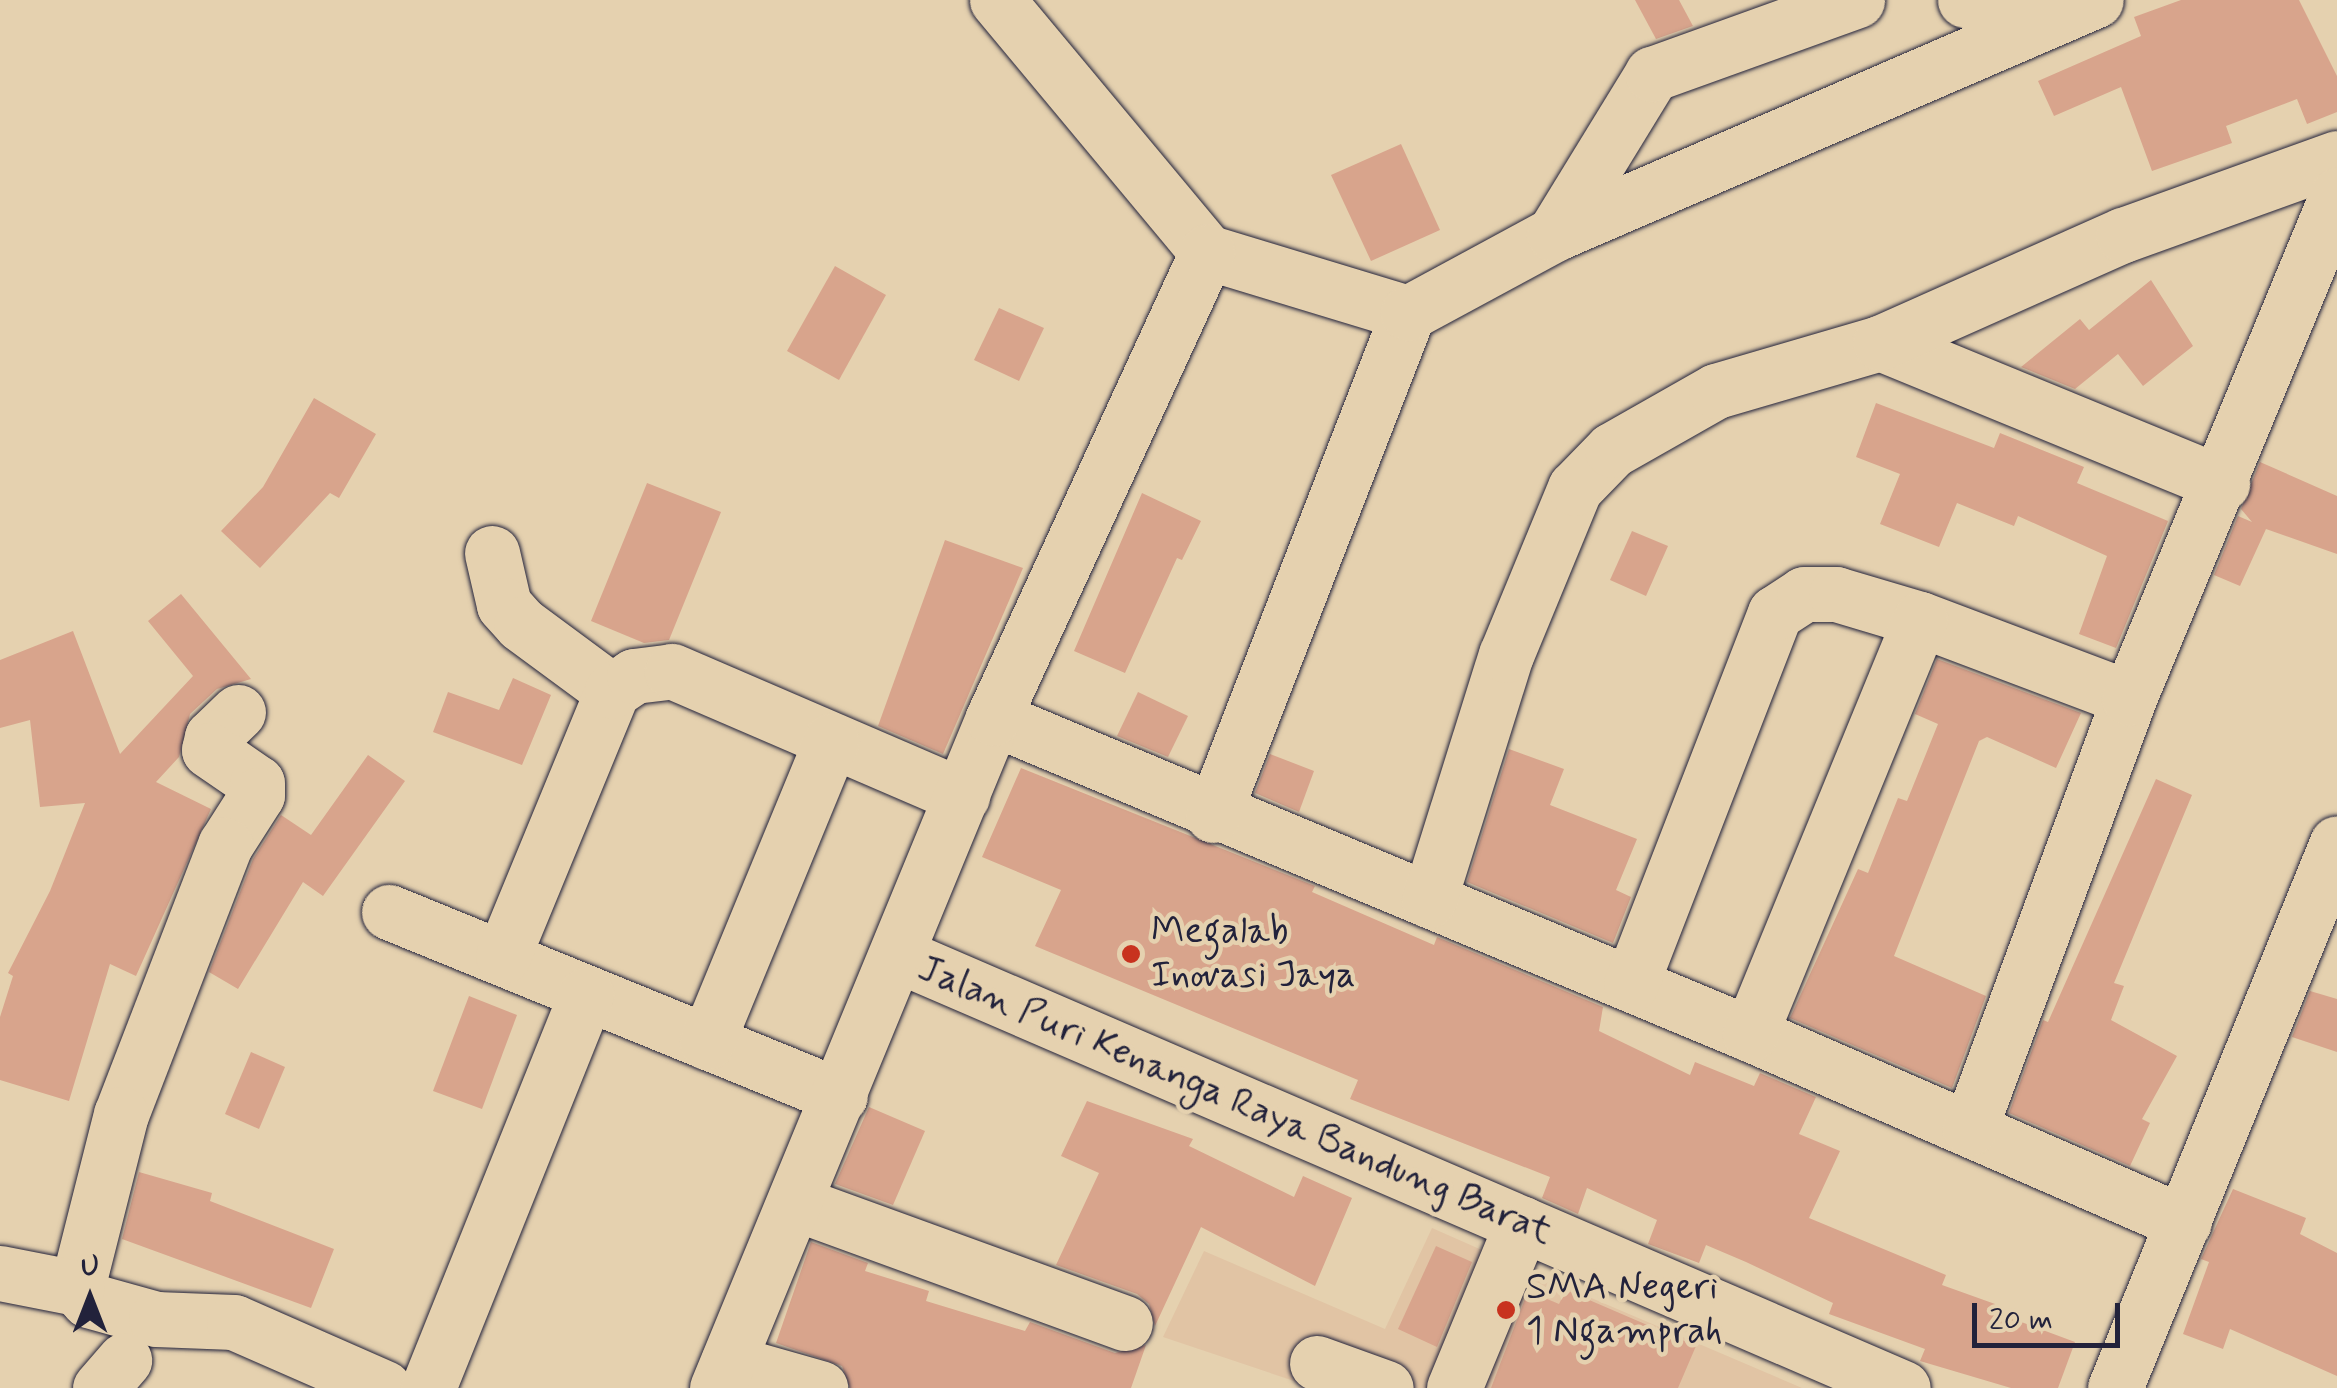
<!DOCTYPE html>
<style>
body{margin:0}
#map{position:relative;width:2337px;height:1388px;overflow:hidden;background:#e5d1af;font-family:Mynerve,sans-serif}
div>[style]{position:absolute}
.built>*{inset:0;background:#e1c4a4}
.building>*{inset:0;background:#d8a48c}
.roads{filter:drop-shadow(0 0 2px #22223b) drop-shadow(0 0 2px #22223b)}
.minor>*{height:55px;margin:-27.5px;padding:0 27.5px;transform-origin:27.5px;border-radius:27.5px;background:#e5d1af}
.dots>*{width:28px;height:28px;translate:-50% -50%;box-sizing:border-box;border:5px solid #e5d1af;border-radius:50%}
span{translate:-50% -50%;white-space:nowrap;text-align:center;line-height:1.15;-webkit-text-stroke:9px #e5d1af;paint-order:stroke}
.poi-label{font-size:38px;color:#22223b}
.left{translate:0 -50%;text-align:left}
.street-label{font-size:38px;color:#22223b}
.north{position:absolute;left:40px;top:1248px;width:100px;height:100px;-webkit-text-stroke:8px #e5d1af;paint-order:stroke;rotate:0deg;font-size:28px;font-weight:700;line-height:40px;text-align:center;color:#22223b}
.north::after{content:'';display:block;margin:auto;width:35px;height:45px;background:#22223b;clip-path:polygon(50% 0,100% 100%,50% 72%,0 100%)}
.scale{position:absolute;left:1972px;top:1303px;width:148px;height:45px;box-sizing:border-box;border:5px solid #22223b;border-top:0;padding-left:12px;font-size:30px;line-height:35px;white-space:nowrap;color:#22223b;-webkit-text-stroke:8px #e5d1af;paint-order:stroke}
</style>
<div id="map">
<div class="built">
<i style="clip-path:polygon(1432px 1228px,1575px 1291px,1802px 1388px,1315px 1388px,1163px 1337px,1204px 1251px,1385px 1329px)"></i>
</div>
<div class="building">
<i style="clip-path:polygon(1635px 0,1679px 0,1693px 26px,1656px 39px)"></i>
<i style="clip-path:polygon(2181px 0,2299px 0,2337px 76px,2337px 112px,2307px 124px,2297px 99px,2226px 126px,2232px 143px,2152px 171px,2121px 87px,2054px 116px,2038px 81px,2141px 36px,2134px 17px)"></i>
<i style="clip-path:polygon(1401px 144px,1440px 230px,1371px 261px,1331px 175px)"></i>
<i style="clip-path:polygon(835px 266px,886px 295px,839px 380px,787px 351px)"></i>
<i style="clip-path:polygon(2151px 280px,2193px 346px,2143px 386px,2118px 354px,2075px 389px,2021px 367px,2080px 319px,2089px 330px)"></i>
<i style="clip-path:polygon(999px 308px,1044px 328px,1019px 381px,974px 360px)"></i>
<i style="clip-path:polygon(314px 398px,376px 434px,339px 498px,330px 493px,260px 568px,221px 531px,263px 487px)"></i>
<i style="clip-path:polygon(1876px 403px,1994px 448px,2000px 433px,2084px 467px,2077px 483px,2168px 521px,2116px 648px,2079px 634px,2107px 556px,2018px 516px,2014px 526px,1957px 503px,1939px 547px,1880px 524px,1900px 474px,1856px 457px)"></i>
<i style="clip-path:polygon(2260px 462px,2337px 496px,2337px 554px,2266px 529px,2240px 586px,2214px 575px,2238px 516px,2252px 522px,2241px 509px)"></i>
<i style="clip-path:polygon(647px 483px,721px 512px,669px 640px,644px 643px,591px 621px)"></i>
<i style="clip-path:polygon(1142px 493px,1201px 521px,1182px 560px,1177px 558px,1125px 673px,1074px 651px)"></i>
<i style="clip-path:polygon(1632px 531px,1668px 546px,1646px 596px,1610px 580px)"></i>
<i style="clip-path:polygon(945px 540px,1023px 568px,943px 754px,878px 726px)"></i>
<i style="clip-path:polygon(181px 594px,251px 679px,217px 689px,190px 714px,179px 757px,156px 782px,211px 809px,136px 976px,110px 964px,69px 1101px,0 1080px,0 1017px,13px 976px,8px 973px,50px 891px,85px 803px,40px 807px,30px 720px,0 728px,0 660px,73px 631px,120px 754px,193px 676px,148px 621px)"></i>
<i style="clip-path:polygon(1937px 659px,2081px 713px,2056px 768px,1987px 737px,1979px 741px,1894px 956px,1986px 996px,1952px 1088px,1790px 1018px,1858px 869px,1868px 873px,1898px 798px,1907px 801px,1938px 724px,1915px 714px)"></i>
<i style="clip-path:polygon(513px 678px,551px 695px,522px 765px,433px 732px,448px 692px,499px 710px)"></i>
<i style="clip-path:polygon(1138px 692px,1188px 716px,1168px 757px,1117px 736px)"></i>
<i style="clip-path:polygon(1509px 749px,1564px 769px,1550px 805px,1637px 839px,1616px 890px,1631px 897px,1613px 943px,1467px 882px)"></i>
<i style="clip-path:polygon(1270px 754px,1314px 771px,1299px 812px,1255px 793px)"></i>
<i style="clip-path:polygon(368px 755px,405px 781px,323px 896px,303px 882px,238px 989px,209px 972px,253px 859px,281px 815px,311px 835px)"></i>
<i style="clip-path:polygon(1021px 768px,1315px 886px,1312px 892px,1434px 945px,1437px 937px,1603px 1007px,1599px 1031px,1690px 1075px,1695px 1062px,1754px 1086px,1760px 1073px,1816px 1097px,1799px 1134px,1840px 1151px,1809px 1218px,1946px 1275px,1942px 1285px,1995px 1304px,1992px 1311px,2075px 1342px,2058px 1388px,2011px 1388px,1920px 1361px,1925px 1349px,1829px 1314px,1833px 1303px,1746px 1262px,1706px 1245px,1699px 1263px,1648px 1244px,1657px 1220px,1587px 1188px,1578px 1214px,1542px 1198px,1550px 1177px,1350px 1099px,1358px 1080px,1035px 946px,1061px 890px,982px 857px)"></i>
<i style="clip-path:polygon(2156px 779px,2192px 795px,2114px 983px,2124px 986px,2111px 1020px,2177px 1056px,2142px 1119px,2150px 1123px,2130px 1166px,2009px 1113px,2043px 1020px,2048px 1022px)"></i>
<i style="clip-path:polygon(2310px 991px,2337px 999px,2337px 1052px,2292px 1037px)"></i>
<i style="clip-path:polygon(469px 996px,517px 1015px,482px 1109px,433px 1091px)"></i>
<i style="clip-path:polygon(251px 1052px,285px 1067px,259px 1129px,225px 1114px)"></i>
<i style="clip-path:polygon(1087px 1101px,1193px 1139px,1189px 1146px,1294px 1197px,1303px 1176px,1352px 1198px,1315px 1286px,1201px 1227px,1155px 1326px,1149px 1304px,1137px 1294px,1056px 1265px,1099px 1173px,1061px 1156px)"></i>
<i style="clip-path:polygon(869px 1107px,925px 1131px,893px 1205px,835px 1184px)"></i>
<i style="clip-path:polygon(139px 1172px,212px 1193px,210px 1201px,334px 1249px,311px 1308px,122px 1239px)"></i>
<i style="clip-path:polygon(2233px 1189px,2306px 1218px,2300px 1234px,2337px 1253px,2337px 1376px,2230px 1329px,2223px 1349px,2183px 1334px,2209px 1262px,2201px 1259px)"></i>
<i style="clip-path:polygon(811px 1242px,868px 1263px,865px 1271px,929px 1291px,926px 1301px,1025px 1331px,1030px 1322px,1115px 1353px,1146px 1345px,1131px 1388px,850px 1388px,842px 1366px,776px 1343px)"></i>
<i style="clip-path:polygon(1436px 1246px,1472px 1262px,1437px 1347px,1398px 1329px)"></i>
<i style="clip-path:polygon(1566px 1290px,1696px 1346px,1678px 1388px,1491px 1388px,1528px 1291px,1559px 1304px)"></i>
</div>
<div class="roads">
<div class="minor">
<i style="left:997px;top:0;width:328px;rotate:50.2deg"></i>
<i style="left:1207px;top:252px;width:210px;rotate:16.9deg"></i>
<i style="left:1965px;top:0;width:98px;rotate:7.1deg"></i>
<i style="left:1554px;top:234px;width:188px;rotate:-58.5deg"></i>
<i style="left:1652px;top:74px;width:218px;rotate:-19.8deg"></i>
<i style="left:1880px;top:343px;width:370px;rotate:22.3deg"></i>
<i style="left:492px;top:553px;width:53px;rotate:77deg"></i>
<i style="left:504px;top:605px;width:25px;rotate:48deg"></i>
<i style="left:521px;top:624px;width:113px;rotate:36.4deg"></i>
<i style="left:238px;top:712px;width:36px;rotate:136deg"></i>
<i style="left:212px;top:737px;width:13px;rotate:103deg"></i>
<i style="left:209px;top:750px;width:58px;rotate:34.5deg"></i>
<i style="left:257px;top:783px;width:12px;rotate:90deg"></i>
<i style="left:257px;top:795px;width:59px;rotate:122.6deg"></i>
<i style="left:225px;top:845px;width:288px;rotate:111.1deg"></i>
<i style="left:121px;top:1114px;width:179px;rotate:104.2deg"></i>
<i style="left:77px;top:1288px;width:16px;rotate:47deg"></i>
<i style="left:88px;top:1300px;width:71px;rotate:15.6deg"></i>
<i style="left:156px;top:1319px;width:78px;rotate:2.2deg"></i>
<i style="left:234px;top:1322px;width:164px;rotate:23.7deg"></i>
<i style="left:993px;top:718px;width:820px;rotate:22.66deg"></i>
<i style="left:1750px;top:1034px;width:473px;rotate:23.5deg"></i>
<i style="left:1213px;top:815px;width:539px;rotate:-68.77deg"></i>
<i style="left:1408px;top:313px;width:166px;rotate:-28.4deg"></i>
<i style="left:1554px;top:234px;width:590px;rotate:-23.35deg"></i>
<i style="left:1429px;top:900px;width:257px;rotate:-72.6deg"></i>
<i style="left:1506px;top:655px;width:181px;rotate:-67.6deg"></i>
<i style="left:1575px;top:488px;width:53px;rotate:-45.8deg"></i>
<i style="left:1612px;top:450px;width:120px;rotate:-29.6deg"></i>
<i style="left:1716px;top:391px;width:171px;rotate:-16.3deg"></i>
<i style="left:1880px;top:343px;width:266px;rotate:-24deg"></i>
<i style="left:2123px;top:235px;width:227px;rotate:-19.8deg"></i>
<i style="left:389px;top:912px;width:487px;rotate:22.2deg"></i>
<i style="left:898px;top:955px;width:1094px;rotate:23.31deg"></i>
<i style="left:503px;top:956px;width:287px;rotate:-67.6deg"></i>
<i style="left:612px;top:691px;width:27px;rotate:-34deg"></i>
<i style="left:634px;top:676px;width:38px;rotate:-7deg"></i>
<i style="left:672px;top:671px;width:316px;rotate:23.3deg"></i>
<i style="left:1631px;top:984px;width:398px;rotate:-68.8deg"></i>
<i style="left:1775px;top:613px;width:35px;rotate:-33deg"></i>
<i style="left:1804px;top:594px;width:32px"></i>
<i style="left:1836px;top:594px;width:88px;rotate:16.6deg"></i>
<i style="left:1920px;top:619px;width:223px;rotate:20.7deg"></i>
<i style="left:1750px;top:1034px;width:448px;rotate:-67.7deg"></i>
<i style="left:707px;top:1042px;width:326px;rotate:-67.6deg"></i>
<i style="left:1970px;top:1128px;width:458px;rotate:-69.7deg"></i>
<i style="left:2129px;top:698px;width:544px;rotate:-67.53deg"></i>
<i style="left:795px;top:1203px;width:351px;rotate:20deg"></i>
<i style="left:0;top:1273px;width:78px;rotate:11deg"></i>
<i style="left:728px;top:1362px;width:96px;rotate:15.8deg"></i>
<i style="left:1317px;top:1363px;width:73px;rotate:19.9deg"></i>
<i style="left:100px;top:1388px;width:37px;rotate:-49deg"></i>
<i style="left:428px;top:1388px;width:424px;rotate:-68.1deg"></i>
<i style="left:717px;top:1388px;width:725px;rotate:-67.61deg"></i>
<i style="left:993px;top:718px;width:513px;rotate:-65.33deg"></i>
<i style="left:1454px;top:1388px;width:178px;rotate:-67.5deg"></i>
<i style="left:2115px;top:1388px;width:588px;rotate:-67.84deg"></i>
</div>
</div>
<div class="dots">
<i style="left:1131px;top:954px;background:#c8321e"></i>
<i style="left:1506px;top:1310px;background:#c8321e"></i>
</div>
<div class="poi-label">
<span class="left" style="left:1151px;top:954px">Megalab<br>Inovasi Jaya</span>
<span class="left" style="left:1526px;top:1310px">SMA Negeri<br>1 Ngamprah</span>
</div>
<div class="street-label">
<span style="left:1235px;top:1101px;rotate:23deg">Jalan Puri Kenanga Raya Bandung Barat</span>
</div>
<div class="north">U</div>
<div class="scale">20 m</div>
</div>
